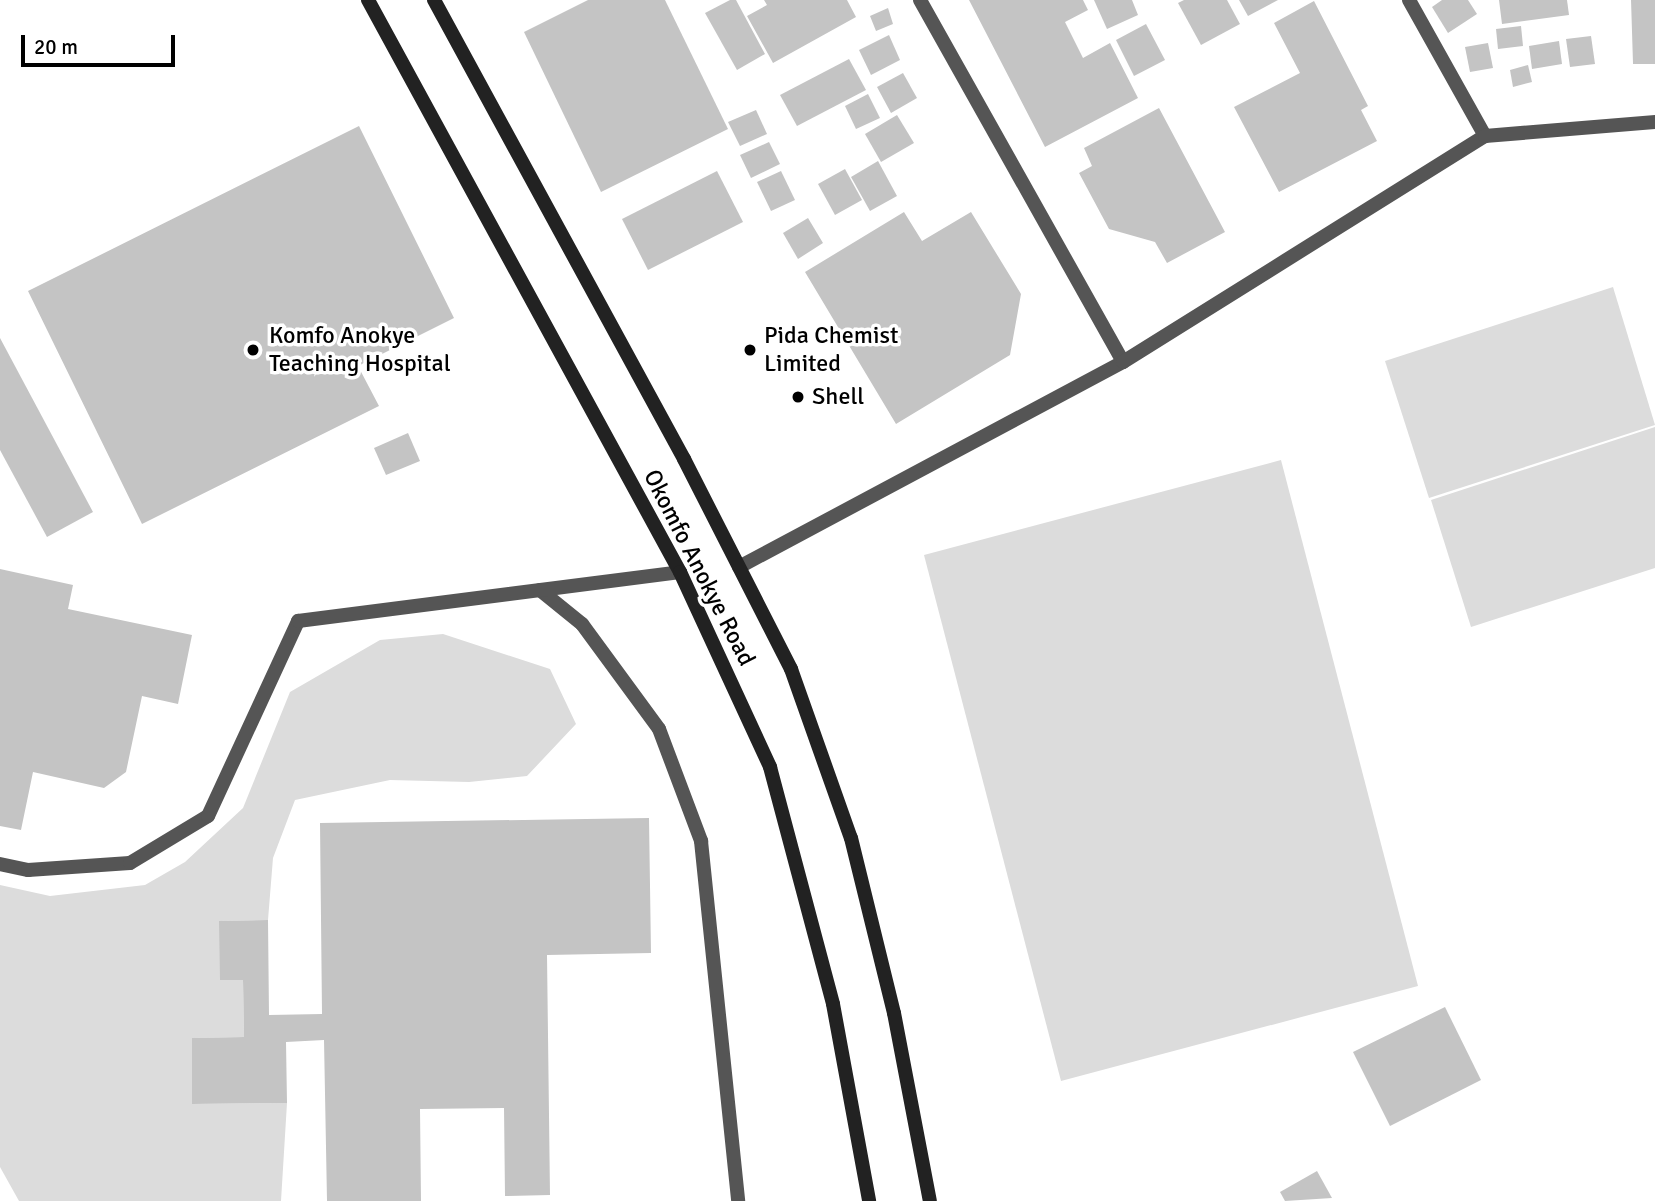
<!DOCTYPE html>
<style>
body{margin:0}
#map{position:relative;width:1655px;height:1201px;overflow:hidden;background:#fff;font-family:Signika,sans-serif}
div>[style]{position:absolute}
.green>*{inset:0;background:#dcdcdc}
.building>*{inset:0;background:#c4c4c4}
.service>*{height:14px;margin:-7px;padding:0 7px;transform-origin:7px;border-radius:7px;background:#555}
.minor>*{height:14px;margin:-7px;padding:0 7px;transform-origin:7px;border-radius:7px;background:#555}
.secondary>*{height:14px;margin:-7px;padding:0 7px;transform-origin:7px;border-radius:7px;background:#222}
.dots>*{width:19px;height:19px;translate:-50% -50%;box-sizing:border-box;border:4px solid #fff;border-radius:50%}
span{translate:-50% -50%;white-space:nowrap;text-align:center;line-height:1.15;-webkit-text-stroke:7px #fff;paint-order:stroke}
.poi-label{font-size:24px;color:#000}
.left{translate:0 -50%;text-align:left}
.street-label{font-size:24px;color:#000}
.scale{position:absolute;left:21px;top:35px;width:154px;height:32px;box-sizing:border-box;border:4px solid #000;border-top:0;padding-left:9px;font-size:21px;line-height:24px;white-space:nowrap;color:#000;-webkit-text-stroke:5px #fff;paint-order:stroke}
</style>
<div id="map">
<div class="green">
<i style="clip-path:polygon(1613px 287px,1655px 425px,1429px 498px,1385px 361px)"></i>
<i style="clip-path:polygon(1655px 427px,1655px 568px,1471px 627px,1431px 500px)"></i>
<i style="clip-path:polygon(1281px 460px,1418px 986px,1061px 1081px,924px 555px)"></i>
<i style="clip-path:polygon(443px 634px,550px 669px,576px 724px,527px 776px,469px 782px,390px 780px,295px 800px,273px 858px,268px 920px,220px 921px,220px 980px,243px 980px,244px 1037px,192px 1038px,192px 1104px,287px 1103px,281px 1201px,19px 1201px,0 1167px,0 885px,50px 896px,145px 885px,185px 862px,243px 808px,290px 692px,380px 640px)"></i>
</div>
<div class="building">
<i style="clip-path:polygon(588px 0,665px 0,728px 129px,601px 192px,524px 32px)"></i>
<i style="clip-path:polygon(730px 0,736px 0,765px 54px,737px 70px,705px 13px)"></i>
<i style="clip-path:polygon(764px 0,847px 0,856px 17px,773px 63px,747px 16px,767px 5px)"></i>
<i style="clip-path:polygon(969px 0,1083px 0,1088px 10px,1065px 22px,1083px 58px,1110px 43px,1138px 98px,1045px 147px)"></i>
<i style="clip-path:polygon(1094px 0,1132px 0,1138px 15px,1107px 29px)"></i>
<i style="clip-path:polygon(1184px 0,1227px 0,1240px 24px,1201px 45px,1178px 3px)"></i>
<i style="clip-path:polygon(1239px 0,1278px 0,1248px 16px)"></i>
<i style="clip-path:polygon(1442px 0,1468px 0,1477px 14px,1448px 33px,1432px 7px)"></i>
<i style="clip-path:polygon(1499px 0,1567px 0,1569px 15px,1502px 24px)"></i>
<i style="clip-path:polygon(1631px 0,1655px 0,1655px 64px,1633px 64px)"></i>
<i style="clip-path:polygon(1314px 1px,1368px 106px,1361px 110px,1377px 141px,1279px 192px,1234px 107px,1300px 73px,1274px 23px)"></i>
<i style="clip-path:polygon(888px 8px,893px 24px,876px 31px,870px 16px)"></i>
<i style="clip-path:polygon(1146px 24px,1165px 60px,1134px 76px,1116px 40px)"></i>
<i style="clip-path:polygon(1521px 26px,1523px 46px,1498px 49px,1496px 29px)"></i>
<i style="clip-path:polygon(889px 35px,900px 60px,871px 75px,859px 50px)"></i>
<i style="clip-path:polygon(1591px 36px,1595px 64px,1570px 67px,1566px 39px)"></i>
<i style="clip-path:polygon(1559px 41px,1562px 64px,1532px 69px,1529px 46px)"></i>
<i style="clip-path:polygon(1488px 43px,1493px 68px,1470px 72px,1465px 47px)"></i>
<i style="clip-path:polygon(849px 59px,866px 90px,797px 126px,780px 95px)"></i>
<i style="clip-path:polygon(1528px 65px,1532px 82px,1513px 87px,1510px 70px)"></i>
<i style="clip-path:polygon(903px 73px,917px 98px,891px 113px,877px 87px)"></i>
<i style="clip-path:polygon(868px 94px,880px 118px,856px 129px,845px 106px)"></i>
<i style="clip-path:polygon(1159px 108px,1225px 232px,1167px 263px,1155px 242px,1109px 229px,1079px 173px,1092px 166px,1084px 148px)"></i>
<i style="clip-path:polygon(756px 110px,767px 134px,740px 146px,728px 122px)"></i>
<i style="clip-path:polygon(897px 115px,914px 143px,881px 162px,865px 134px)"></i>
<i style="clip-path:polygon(359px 126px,454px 318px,358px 366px,379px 406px,142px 524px,28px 291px)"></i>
<i style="clip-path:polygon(769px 142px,780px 164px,751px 178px,740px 155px)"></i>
<i style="clip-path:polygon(878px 161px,897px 196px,870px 211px,851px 177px)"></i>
<i style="clip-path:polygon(845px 169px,862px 200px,835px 215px,818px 184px)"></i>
<i style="clip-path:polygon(717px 171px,743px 222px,648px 270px,622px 219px)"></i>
<i style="clip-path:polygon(781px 171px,795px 200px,771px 211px,757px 182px)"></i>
<i style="clip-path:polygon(904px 212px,922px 241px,971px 212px,1021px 294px,1010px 355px,896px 424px,805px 272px)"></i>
<i style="clip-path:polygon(808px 218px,823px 243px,798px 259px,783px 233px)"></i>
<i style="clip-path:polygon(0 338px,93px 512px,47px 537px,0 450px)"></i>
<i style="clip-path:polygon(408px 433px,420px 461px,386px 475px,374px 448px)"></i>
<i style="clip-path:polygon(0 569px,73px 585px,68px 609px,192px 635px,178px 704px,142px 696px,126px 772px,104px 788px,33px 772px,21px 830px,0 826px)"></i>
<i style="clip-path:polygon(649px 818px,651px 953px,547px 955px,550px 1195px,505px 1196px,504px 1108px,420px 1109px,421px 1201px,327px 1201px,324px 1040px,286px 1042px,287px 1103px,192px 1104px,192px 1038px,244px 1037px,243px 980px,220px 980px,219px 921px,268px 920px,269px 1015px,322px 1014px,320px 823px)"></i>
<i style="clip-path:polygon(1445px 1007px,1481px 1080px,1390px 1126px,1353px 1052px)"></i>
<i style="clip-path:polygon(1317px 1171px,1332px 1198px,1285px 1201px,1280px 1192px)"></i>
</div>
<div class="service">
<i style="left:540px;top:590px;width:54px;rotate:39deg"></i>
<i style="left:582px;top:624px;width:130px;rotate:53.7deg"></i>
<i style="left:659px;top:729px;width:120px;rotate:69.4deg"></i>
<i style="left:701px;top:841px;width:362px;rotate:84.1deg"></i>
<i style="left:0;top:864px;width:29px;rotate:12deg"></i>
<i style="left:28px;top:870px;width:102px;rotate:-3.9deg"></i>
<i style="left:130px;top:863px;width:91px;rotate:-31.1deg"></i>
<i style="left:208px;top:816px;width:215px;rotate:-65.2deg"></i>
<i style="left:298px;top:621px;width:385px;rotate:-7.3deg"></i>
</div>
<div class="minor">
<i style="left:920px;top:0;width:415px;rotate:60.7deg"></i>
<i style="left:1409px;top:0;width:156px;rotate:60.8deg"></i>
<i style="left:739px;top:567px;width:435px;rotate:-28.1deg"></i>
<i style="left:1123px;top:362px;width:427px;rotate:-32deg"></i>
<i style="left:1485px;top:136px;width:171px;rotate:-4.7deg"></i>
</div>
<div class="secondary">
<i style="left:368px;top:0;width:652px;rotate:61.39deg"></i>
<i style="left:680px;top:572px;width:215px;rotate:65.2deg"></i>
<i style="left:770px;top:767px;width:245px;rotate:75.1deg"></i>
<i style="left:833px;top:1004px;width:200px;rotate:79.6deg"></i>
<i style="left:434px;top:0;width:523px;rotate:61.42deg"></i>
<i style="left:684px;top:459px;width:236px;rotate:63deg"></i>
<i style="left:791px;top:669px;width:179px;rotate:70.5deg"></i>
<i style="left:851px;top:838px;width:180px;rotate:76.2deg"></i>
<i style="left:894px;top:1013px;width:191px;rotate:79.2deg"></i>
</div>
<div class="dots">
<i style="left:253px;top:350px;background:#000"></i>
<i style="left:750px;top:350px;background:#000"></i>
<i style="left:798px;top:397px;background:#000"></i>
</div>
<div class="poi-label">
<span class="left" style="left:269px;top:350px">Komfo Anokye<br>Teaching Hospital</span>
<span class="left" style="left:764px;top:350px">Pida Chemist<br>Limited</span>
<span class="left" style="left:812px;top:397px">Shell</span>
</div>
<div class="street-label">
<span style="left:699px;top:568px;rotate:63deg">Okomfo Anokye Road</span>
</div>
<div class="scale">20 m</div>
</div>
